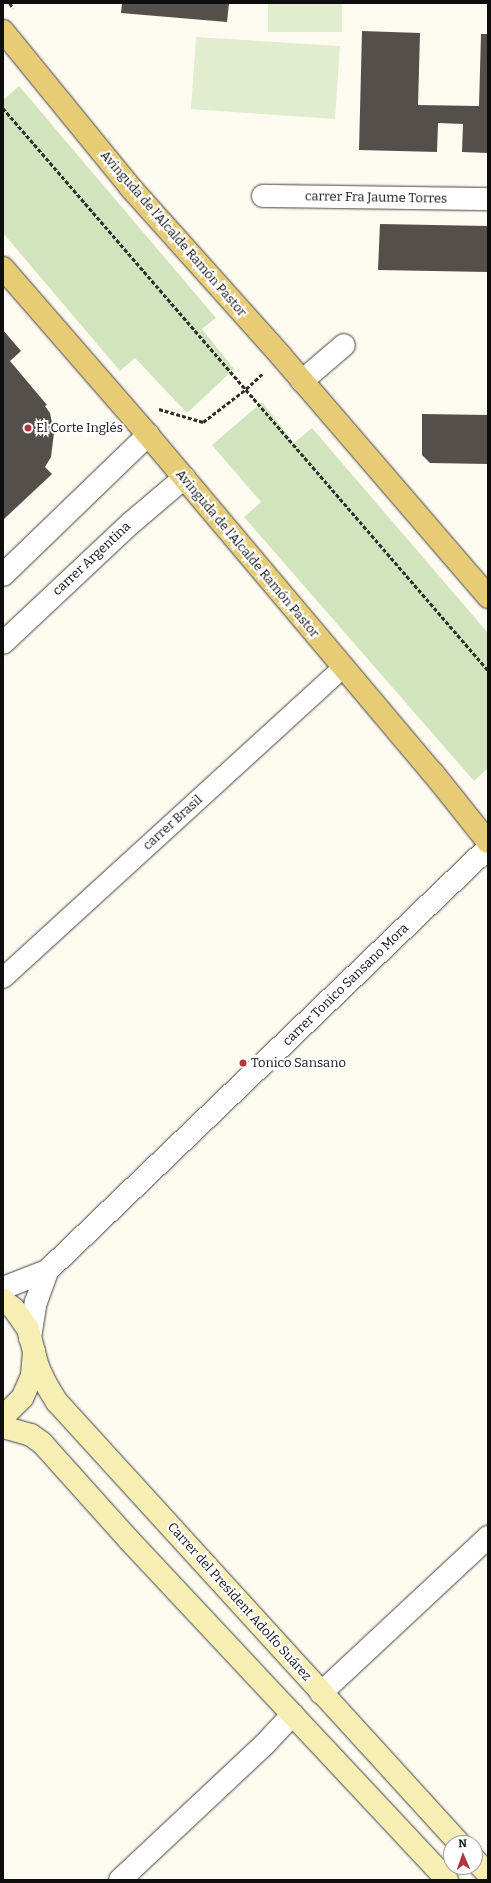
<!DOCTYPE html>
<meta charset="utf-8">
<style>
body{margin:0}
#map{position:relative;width:491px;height:1883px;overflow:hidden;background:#fdfbf0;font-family:Bitter,serif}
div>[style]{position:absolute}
.green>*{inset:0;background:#d2e4bd}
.pitch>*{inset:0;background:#e2ecce}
.building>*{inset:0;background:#554f4b}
.path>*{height:2.5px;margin-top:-1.25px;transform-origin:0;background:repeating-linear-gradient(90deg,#303030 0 4px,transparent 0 6px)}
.roads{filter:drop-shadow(0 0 1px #414141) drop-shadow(0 0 1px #414141)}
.pedestrian>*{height:20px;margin:-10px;padding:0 10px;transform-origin:10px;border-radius:10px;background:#fff}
.minor>*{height:22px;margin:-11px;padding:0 11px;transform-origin:11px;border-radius:11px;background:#fff}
.secondary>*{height:22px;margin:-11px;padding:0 11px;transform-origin:11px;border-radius:11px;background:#f6eeb3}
.primary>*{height:22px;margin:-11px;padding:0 11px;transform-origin:11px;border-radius:11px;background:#e8cc75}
.dots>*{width:11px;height:11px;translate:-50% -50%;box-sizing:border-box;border:2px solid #fff;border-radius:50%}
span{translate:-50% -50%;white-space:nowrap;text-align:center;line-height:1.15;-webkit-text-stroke:4px #fff;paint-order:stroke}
.street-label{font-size:13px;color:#0e0e0e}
.poi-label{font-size:13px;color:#0e0e0e}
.left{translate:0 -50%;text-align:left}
.frame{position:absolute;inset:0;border:4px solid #0e0e0e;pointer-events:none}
.north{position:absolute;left:443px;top:1835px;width:40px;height:40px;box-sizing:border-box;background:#fff;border:1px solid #9f9f9f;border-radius:50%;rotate:358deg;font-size:11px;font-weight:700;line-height:16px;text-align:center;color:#0e0e0e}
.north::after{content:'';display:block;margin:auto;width:14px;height:18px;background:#ae363c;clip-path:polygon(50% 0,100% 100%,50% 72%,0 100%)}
</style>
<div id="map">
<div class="green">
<i style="clip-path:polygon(19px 86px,216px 318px,202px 329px,234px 369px,187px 413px,135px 358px,120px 371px,3px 233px,3px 100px)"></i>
<i style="clip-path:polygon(262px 402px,294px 443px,312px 428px,488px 633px,488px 768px,474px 781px,244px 517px,261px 502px,212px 445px)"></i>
</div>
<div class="pitch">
<i style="clip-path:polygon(268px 3px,342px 3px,342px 32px,268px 32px)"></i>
<i style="clip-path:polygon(196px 37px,340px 46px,335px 119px,191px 109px)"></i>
</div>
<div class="building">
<i style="clip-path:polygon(122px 3px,229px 3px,227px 22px,121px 13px)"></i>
<i style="clip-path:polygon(362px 31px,420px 33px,418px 105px,479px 106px,481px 34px,488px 34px,488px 153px,462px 152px,463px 124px,438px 123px,437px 152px,359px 150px)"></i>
<i style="clip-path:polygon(380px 224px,488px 226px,488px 272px,378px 270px)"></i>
<i style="clip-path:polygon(3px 330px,21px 351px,10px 361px,47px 405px,45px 406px,50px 413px,54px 433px,51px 457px,45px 467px,52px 474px,3px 520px)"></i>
<i style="clip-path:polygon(422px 414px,488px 415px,488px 464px,430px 463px,422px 455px)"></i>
</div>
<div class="path">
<i style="left:10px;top:3px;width:6px;rotate:59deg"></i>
<i style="left:3px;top:108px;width:742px;rotate:49.21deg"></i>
<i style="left:159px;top:409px;width:46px;rotate:16.5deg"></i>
<i style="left:203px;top:422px;width:54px;rotate:-37.5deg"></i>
<i style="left:246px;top:389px;width:23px;rotate:-43deg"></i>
</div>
<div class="roads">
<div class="pedestrian">
<i style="left:3px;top:978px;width:460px;rotate:-42.4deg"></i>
</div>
<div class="minor">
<i style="left:263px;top:196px;width:225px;rotate:0.8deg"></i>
<i style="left:302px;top:381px;width:55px;rotate:-40.6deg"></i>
<i style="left:3px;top:575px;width:202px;rotate:-44deg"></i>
<i style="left:3px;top:643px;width:175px;rotate:-43.2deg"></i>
<i style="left:131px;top:523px;width:70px;rotate:-40.3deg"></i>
<i style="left:3px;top:1288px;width:47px;rotate:-21.1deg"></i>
<i style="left:47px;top:1271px;width:611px;rotate:-43.81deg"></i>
<i style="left:30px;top:1338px;width:36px;rotate:-81deg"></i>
<i style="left:36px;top:1302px;width:33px;rotate:-70deg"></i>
<i style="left:321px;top:1693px;width:229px;rotate:-43deg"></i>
<i style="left:120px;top:1880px;width:197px;rotate:-43.2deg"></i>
<i style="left:264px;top:1745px;width:42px;rotate:-46.9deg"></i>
</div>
<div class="secondary">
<i style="left:3px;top:1300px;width:14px;rotate:39deg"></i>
<i style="left:14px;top:1309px;width:24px;rotate:55deg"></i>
<i style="left:28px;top:1329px;width:24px;rotate:75deg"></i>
<i style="left:34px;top:1352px;width:24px;rotate:95deg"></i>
<i style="left:32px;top:1376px;width:24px;rotate:114deg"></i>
<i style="left:22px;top:1398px;width:27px;rotate:135deg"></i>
<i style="left:34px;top:1352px;width:16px;rotate:75deg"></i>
<i style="left:38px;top:1367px;width:19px;rotate:65deg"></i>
<i style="left:46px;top:1384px;width:21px;rotate:59deg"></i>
<i style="left:57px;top:1402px;width:597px;rotate:47.65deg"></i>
<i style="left:3px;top:1427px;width:29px;rotate:16deg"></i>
<i style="left:31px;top:1435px;width:14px;rotate:36deg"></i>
<i style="left:42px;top:1443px;width:132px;rotate:48.1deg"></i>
<i style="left:130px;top:1541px;width:464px;rotate:46.9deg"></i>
<i style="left:475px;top:1860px;width:19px;rotate:47deg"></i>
</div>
<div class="primary">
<i style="left:3px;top:31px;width:203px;rotate:50.8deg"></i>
<i style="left:131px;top:188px;width:225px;rotate:48.2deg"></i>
<i style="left:281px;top:356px;width:318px;rotate:49.3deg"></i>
<i style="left:3px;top:268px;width:221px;rotate:49deg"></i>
<i style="left:148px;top:435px;width:442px;rotate:49.9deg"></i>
<i style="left:433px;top:773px;width:88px;rotate:51.4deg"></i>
</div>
</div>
<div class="dots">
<i style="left:28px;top:428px;background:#ae363c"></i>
<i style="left:243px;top:1063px;background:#ae363c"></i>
</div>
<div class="street-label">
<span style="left:376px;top:198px;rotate:1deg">carrer Fra Jaume Torres</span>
<span style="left:173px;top:234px;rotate:49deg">Avinguda de l'Alcalde Ramón Pastor</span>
<span style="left:247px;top:554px;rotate:50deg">Avinguda de l'Alcalde Ramón Pastor</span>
<span style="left:92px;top:559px;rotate:-43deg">carrer Argentina</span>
<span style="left:173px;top:823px;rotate:-42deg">carrer Brasil</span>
<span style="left:346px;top:985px;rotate:-44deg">carrer Tonico Sansano Mora</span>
<span style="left:239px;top:1602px;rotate:48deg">Carrer del President Adolfo Suárez</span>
</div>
<div class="poi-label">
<span class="left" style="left:36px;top:428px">El Corte Inglés</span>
<span class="left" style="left:251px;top:1063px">Tonico Sansano</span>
</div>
<div class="frame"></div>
<div class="north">N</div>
</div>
